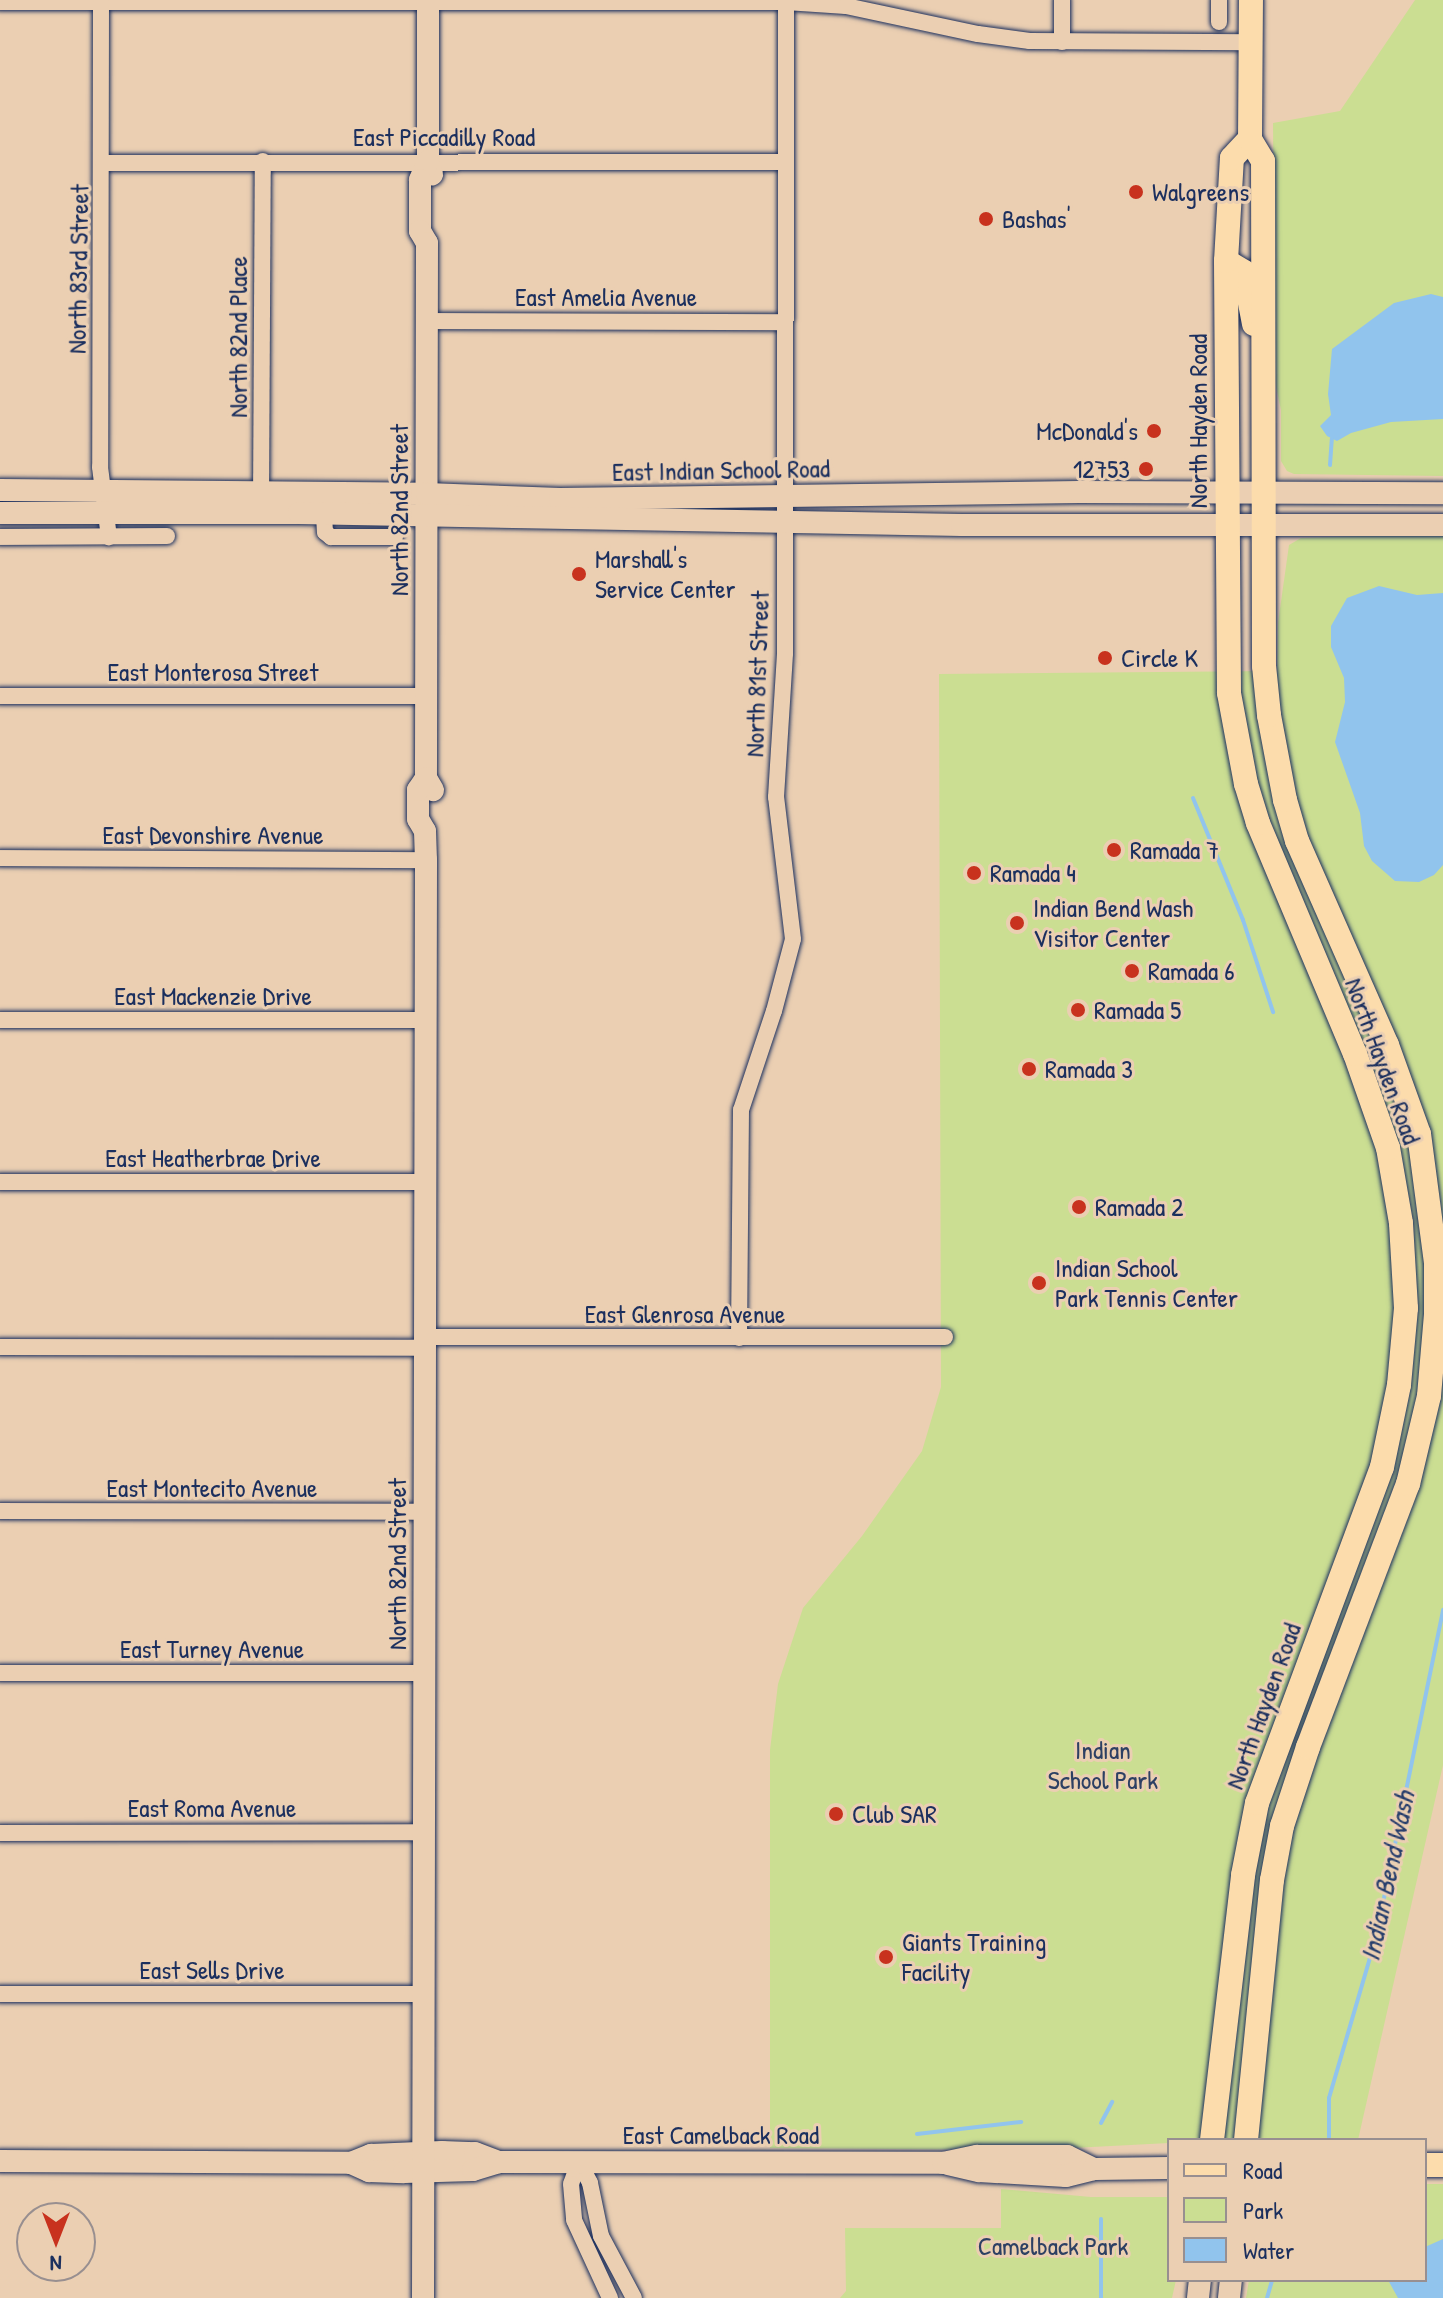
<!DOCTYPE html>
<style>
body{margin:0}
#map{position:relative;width:1443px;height:2298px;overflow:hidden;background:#ebcfb2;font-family:"Patrick Hand",sans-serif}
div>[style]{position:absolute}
.green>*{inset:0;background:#cbde92}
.water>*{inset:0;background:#91c4ed}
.stream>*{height:4px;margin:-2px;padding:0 2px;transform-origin:2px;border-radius:2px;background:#91c4ed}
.roads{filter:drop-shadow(0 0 2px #1b2f5e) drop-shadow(0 0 2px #1b2f5e)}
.street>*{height:16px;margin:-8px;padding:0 8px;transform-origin:8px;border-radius:8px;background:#ebcfb2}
.secondary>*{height:22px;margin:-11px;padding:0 11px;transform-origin:11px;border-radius:11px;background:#ebcfb2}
.primary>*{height:24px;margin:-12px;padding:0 12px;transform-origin:12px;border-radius:12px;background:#fcdcac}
.dots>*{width:22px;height:22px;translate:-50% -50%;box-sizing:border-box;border:4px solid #ebcfb2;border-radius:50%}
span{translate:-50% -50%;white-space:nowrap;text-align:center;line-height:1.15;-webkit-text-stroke:6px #ebcfb2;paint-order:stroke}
.street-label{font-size:26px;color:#1b2f5e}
.poi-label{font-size:26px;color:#1b2f5e}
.left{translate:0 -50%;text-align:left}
.right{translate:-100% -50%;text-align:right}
.park-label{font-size:26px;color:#2d4063}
.water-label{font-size:28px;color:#273e6c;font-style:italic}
.legend{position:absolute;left:1167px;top:2138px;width:260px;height:144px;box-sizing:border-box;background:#ebcfb2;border:2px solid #988f90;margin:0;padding:10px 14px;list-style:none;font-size:24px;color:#1b2f5e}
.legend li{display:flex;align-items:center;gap:16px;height:40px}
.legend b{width:40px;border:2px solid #988f90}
.north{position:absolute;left:16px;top:2202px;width:80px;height:80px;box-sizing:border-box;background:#ebcfb2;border:2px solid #988f90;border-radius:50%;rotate:180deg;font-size:22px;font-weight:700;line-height:32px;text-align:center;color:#1b2f5e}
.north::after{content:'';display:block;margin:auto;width:28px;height:36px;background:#c8321e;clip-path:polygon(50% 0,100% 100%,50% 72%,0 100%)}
</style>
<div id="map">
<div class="green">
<i style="clip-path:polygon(1415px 0,1443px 0,1443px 476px,1294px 474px,1287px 471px,1281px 461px,1281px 410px,1275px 382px,1273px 123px,1340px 111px)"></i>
<i style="clip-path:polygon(1443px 533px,1443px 1765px,1358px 2140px,1169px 2140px,1169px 2143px,1034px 2150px,770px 2148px,770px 1750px,778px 1684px,803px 1608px,862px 1536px,922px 1451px,941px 1387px,939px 674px,1277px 671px,1278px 623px,1289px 545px,1301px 538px)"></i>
<i style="clip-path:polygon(1425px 2184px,1443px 2184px,1443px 2298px,1246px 2298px,1249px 2280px,1425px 2280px)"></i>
<i style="clip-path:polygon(1001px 2189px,1091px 2197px,1169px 2197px,1169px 2280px,1176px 2280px,1172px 2298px,840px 2298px,846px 2291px,845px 2228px,1001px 2228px)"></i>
</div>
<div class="water">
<i style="clip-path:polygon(1431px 294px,1443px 297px,1443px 419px,1391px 422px,1351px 433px,1337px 441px,1327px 436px,1320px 426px,1331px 415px,1328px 394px,1332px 349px,1394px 303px)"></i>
<i style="clip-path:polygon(1379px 586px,1417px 595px,1443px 593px,1443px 865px,1434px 875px,1419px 882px,1395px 881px,1372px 861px,1364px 846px,1360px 813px,1335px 742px,1345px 702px,1344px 678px,1331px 647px,1331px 626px,1347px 598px)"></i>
<i style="clip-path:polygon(1443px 2239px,1443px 2298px,1398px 2298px,1388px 2280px,1425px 2280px,1425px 2247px)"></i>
</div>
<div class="stream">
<i style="left:1330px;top:465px;width:26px;rotate:-86deg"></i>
<i style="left:1193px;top:798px;width:132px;rotate:67.7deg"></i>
<i style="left:1243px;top:920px;width:97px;rotate:71.9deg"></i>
<i style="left:1101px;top:2123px;width:24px;rotate:-62deg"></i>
<i style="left:917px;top:2134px;width:105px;rotate:-6.6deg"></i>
<i style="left:1329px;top:2139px;width:41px;rotate:-90deg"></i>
<i style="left:1329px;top:2098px;width:168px;rotate:-73.7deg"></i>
<i style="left:1376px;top:1937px;width:334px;rotate:-78.4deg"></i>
<i style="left:1101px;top:2298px;width:79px;rotate:-90deg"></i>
<i style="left:1267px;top:2298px;width:19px;rotate:-74deg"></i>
</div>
<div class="roads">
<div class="street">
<i style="left:1219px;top:0;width:22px;rotate:90deg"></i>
<i style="left:0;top:2px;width:786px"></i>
<i style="left:786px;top:2px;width:60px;rotate:3.8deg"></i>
<i style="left:846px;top:6px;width:135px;rotate:12deg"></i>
<i style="left:978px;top:34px;width:52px;rotate:7.7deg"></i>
<i style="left:1030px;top:41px;width:221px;rotate:0.3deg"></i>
<i style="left:101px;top:2px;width:465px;rotate:90.1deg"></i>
<i style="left:100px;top:467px;width:71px;rotate:82.7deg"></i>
<i style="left:1062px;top:42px;width:42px;rotate:-90deg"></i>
<i style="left:103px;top:163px;width:682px;rotate:-0.08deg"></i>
<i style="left:428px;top:321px;width:357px;rotate:0.2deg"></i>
<i style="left:261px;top:503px;width:342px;rotate:-89.7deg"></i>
<i style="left:324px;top:514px;width:18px;rotate:87deg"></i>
<i style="left:325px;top:532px;width:8px;rotate:40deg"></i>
<i style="left:331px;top:537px;width:64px"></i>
<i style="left:0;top:537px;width:167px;rotate:-0.3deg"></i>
<i style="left:0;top:696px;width:426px"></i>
<i style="left:0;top:858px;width:426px;rotate:0.3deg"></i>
<i style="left:0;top:1020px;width:426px"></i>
<i style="left:0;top:1182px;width:425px"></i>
<i style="left:425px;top:1337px;width:520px"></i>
<i style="left:739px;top:1338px;width:228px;rotate:-89.5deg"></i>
<i style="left:741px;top:1110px;width:104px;rotate:-71.6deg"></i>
<i style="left:774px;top:1011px;width:74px;rotate:-75.2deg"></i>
<i style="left:793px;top:939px;width:143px;rotate:-96.8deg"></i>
<i style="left:776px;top:797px;width:144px;rotate:-86.4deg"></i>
<i style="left:785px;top:653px;width:651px;rotate:-89.91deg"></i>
<i style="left:0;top:1347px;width:425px;rotate:0.1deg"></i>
<i style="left:0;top:1511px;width:425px;rotate:0.1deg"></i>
<i style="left:0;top:1673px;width:424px"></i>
<i style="left:0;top:1833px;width:424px;rotate:-0.1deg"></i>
<i style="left:0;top:1994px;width:424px"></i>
<i style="left:579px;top:2162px;width:24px;rotate:62deg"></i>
<i style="left:590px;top:2183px;width:54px;rotate:78.3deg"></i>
<i style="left:601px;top:2236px;width:70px;rotate:62deg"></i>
<i style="left:579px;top:2162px;width:23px;rotate:110deg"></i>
<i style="left:571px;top:2184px;width:36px;rotate:85deg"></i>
<i style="left:574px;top:2220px;width:86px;rotate:65.2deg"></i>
</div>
<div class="secondary">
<i style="left:428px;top:0;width:161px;rotate:90deg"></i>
<i style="left:428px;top:161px;width:14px;rotate:73deg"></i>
<i style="left:428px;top:161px;width:21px;rotate:113deg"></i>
<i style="left:420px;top:180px;width:51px;rotate:90deg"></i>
<i style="left:420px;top:231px;width:14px;rotate:60deg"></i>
<i style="left:427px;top:243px;width:535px;rotate:90.11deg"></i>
<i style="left:426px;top:778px;width:14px;rotate:60deg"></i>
<i style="left:0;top:490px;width:427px;rotate:0.5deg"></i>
<i style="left:427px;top:494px;width:133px;rotate:2.2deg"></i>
<i style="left:560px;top:499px;width:519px;rotate:-0.77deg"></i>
<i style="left:1079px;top:492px;width:364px;rotate:0.2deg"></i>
<i style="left:0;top:513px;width:299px"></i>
<i style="left:299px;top:513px;width:663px;rotate:1.04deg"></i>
<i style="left:962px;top:525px;width:481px"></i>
<i style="left:0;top:2161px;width:351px;rotate:0.3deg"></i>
<i style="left:351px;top:2163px;width:22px;rotate:-22deg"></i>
<i style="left:371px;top:2155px;width:71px;rotate:-2.4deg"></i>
<i style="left:442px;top:2152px;width:33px;rotate:2deg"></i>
<i style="left:475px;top:2153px;width:26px;rotate:21deg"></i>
<i style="left:351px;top:2163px;width:20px;rotate:24deg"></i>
<i style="left:369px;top:2171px;width:35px;rotate:2deg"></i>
<i style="left:404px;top:2172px;width:69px;rotate:-1.7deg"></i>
<i style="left:473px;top:2170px;width:27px;rotate:-17deg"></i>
<i style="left:499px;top:2162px;width:444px;rotate:0.1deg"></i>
<i style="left:943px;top:2163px;width:35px;rotate:-12deg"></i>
<i style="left:977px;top:2156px;width:90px"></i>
<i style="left:1067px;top:2156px;width:30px;rotate:26deg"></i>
<i style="left:948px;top:2164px;width:32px;rotate:13deg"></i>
<i style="left:979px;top:2171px;width:87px;rotate:3.3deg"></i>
<i style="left:1066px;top:2176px;width:29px;rotate:-14deg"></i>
<i style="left:1094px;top:2169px;width:75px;rotate:-0.8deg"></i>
<i style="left:423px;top:2298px;width:1438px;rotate:-89.88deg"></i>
<i style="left:426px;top:860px;width:29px;rotate:-92deg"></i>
<i style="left:425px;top:831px;width:14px;rotate:-120deg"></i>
<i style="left:418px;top:819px;width:29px;rotate:-90deg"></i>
<i style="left:418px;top:790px;width:14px;rotate:-56deg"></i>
<i style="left:1198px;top:2298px;width:18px;rotate:-84deg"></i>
<i style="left:1229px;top:2298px;width:18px;rotate:-84deg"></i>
</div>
<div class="primary">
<i style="left:1226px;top:261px;width:21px;rotate:31deg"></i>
<i style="left:1244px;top:272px;width:53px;rotate:79.1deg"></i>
<i style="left:1212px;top:2140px;width:267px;rotate:-83.3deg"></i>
<i style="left:1243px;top:1875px;width:73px;rotate:-79deg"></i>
<i style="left:1257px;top:1803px;width:358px;rotate:-69.6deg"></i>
<i style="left:1382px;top:1467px;width:84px;rotate:-78.3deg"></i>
<i style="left:1399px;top:1385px;width:77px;rotate:-84.8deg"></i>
<i style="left:1406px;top:1308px;width:85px;rotate:-93.4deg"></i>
<i style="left:1401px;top:1223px;width:76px;rotate:-99.8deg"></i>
<i style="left:1388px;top:1148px;width:100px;rotate:-109.3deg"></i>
<i style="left:1355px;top:1054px;width:251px;rotate:-112.8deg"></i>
<i style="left:1258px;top:823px;width:41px;rotate:-107.1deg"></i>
<i style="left:1246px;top:784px;width:93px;rotate:-100.6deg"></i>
<i style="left:1229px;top:693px;width:432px;rotate:-90.4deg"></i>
<i style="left:1226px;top:261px;width:103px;rotate:-86.7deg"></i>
<i style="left:1232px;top:158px;width:26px;rotate:-47deg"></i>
<i style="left:1246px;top:2140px;width:261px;rotate:-84.3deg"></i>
<i style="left:1272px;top:1880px;width:55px;rotate:-79.5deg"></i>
<i style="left:1282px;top:1826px;width:83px;rotate:-71.8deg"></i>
<i style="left:1308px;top:1747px;width:281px;rotate:-69.2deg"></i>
<i style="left:1408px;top:1484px;width:90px;rotate:-76.6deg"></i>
<i style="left:1429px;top:1396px;width:81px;rotate:-85.1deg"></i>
<i style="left:1436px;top:1315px;width:52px;rotate:-90deg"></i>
<i style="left:1436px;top:1263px;width:130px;rotate:-97.5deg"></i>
<i style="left:1419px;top:1134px;width:95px;rotate:-109.8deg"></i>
<i style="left:1387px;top:1045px;width:223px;rotate:-113.8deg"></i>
<i style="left:1297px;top:841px;width:43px;rotate:-106.3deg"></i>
<i style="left:1285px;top:800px;width:86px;rotate:-100.7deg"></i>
<i style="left:1269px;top:715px;width:49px;rotate:-95.8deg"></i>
<i style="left:1264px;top:666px;width:505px;rotate:-90.11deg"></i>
<i style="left:1263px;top:161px;width:26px;rotate:-121deg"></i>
<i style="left:1250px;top:139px;width:139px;rotate:-89.6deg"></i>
<i style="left:1425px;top:2165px;width:18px"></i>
</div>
</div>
<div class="dots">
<i style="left:1136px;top:192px;background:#c8321e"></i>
<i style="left:986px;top:219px;background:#c8321e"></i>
<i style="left:1154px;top:431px;background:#c8321e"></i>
<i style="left:1146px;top:469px;background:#c8321e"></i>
<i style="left:579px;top:574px;background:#c8321e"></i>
<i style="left:1105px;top:658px;background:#c8321e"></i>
<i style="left:1114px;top:850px;background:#c8321e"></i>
<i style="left:974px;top:873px;background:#c8321e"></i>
<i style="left:1017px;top:923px;background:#c8321e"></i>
<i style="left:1132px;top:971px;background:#c8321e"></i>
<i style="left:1078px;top:1010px;background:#c8321e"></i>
<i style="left:1029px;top:1069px;background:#c8321e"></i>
<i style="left:1079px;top:1207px;background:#c8321e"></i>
<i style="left:1039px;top:1283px;background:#c8321e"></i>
<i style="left:836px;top:1814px;background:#c8321e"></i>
<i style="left:886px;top:1957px;background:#c8321e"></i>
</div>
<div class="street-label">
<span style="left:444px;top:137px">East Piccadilly Road</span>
<span style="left:78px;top:269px;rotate:-89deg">North 83rd Street</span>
<span style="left:606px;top:297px">East Amelia Avenue</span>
<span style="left:238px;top:337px;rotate:-90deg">North 82nd Place</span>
<span style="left:1198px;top:421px;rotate:-90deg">North Hayden Road</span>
<span style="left:721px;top:470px;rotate:-1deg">East Indian School Road</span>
<span style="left:399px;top:510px;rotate:-90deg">North 82nd Street</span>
<span style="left:213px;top:672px">East Monterosa Street</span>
<span style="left:757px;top:674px;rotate:-88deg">North 81st Street</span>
<span style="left:213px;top:835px">East Devonshire Avenue</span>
<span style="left:213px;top:996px">East Mackenzie Drive</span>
<span style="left:1383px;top:1061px;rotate:70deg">North Hayden Road</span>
<span style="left:213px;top:1158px">East Heatherbrae Drive</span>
<span style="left:685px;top:1314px">East Glenrosa Avenue</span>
<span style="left:212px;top:1488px">East Montecito Avenue</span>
<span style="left:397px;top:1564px;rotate:-90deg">North 82nd Street</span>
<span style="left:212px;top:1649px">East Turney Avenue</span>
<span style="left:1263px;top:1706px;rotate:-70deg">North Hayden Road</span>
<span style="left:212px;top:1808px">East Roma Avenue</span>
<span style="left:212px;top:1970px">East Sells Drive</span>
<span style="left:721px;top:2135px">East Camelback Road</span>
</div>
<div class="poi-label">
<span class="left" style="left:1152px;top:192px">Walgreens</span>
<span class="left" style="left:1002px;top:219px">Bashas'</span>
<span class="right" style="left:1138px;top:431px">McDonald's</span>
<span class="right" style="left:1130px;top:469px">12753</span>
<span class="left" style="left:595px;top:574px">Marshall's<br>Service Center</span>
<span class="left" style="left:1121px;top:658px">Circle K</span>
<span class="left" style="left:1130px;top:850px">Ramada 7</span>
<span class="left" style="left:990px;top:873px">Ramada 4</span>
<span class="left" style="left:1033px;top:923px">Indian Bend Wash<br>Visitor Center</span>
<span class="left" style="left:1148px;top:971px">Ramada 6</span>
<span class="left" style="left:1094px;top:1010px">Ramada 5</span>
<span class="left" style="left:1045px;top:1069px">Ramada 3</span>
<span class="left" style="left:1095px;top:1207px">Ramada 2</span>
<span class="left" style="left:1055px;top:1283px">Indian School<br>Park Tennis Center</span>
<span class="left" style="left:852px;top:1814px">Club SAR</span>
<span class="left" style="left:902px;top:1957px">Giants Training<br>Facility</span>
</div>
<div class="park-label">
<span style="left:1103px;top:1765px">Indian<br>School Park</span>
<span style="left:1053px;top:2246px">Camelback Park</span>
</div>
<div class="water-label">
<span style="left:1387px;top:1876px;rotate:-78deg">Indian Bend Wash</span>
</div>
<ul class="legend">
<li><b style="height:10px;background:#fcdcac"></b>Road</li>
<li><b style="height:22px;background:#cbde92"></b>Park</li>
<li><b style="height:22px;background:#91c4ed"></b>Water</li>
</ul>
<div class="north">N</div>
</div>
